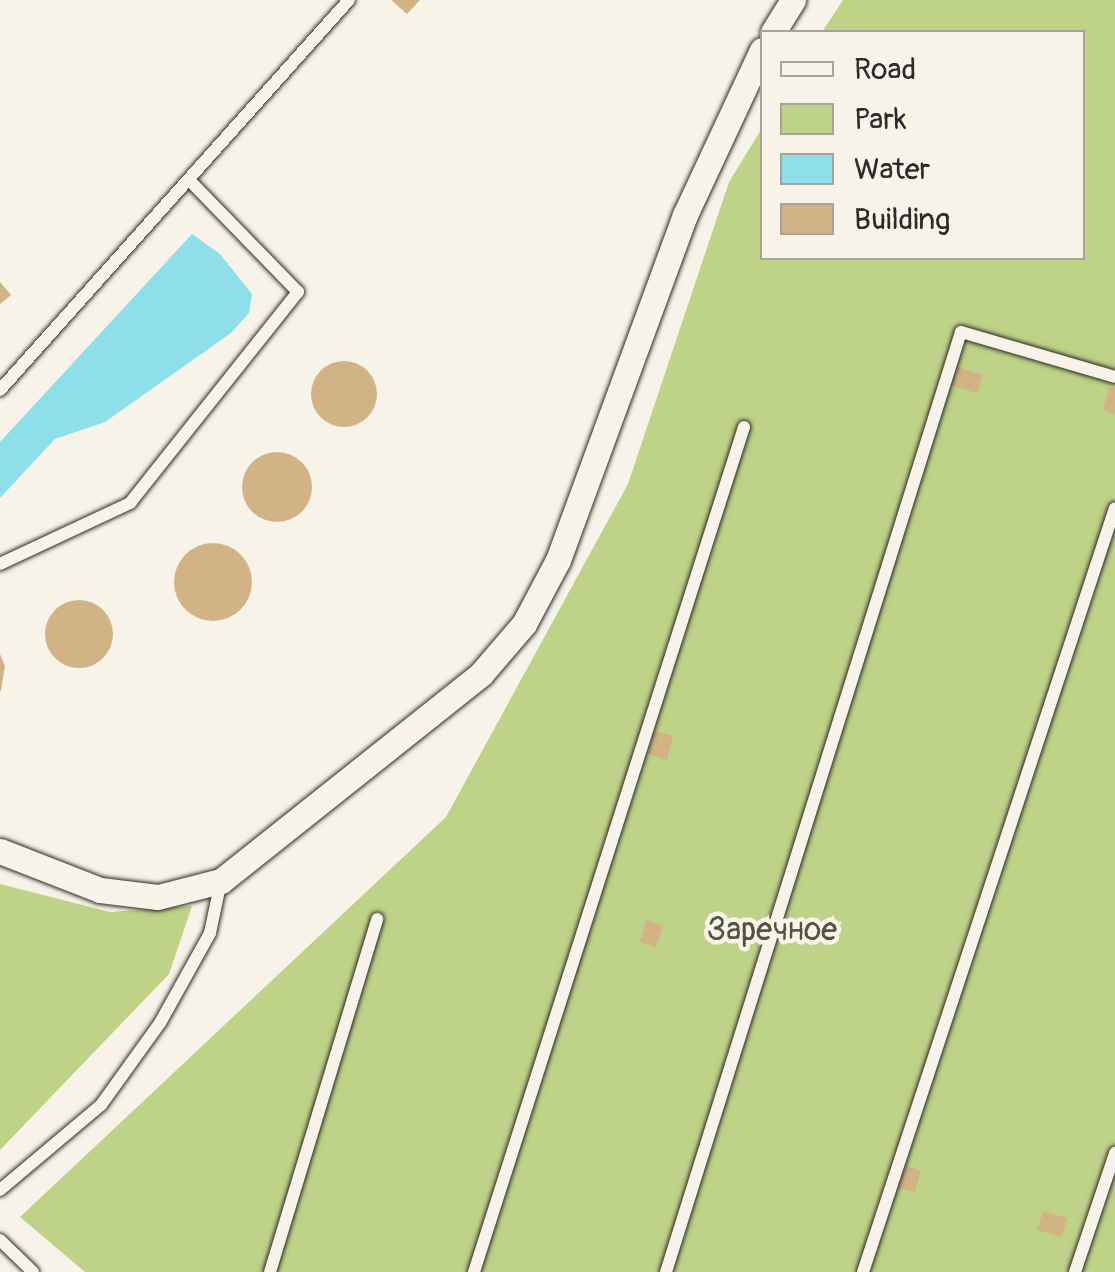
<!DOCTYPE html>
<meta charset="utf-8">
<style>
body{margin:0}
#map{position:relative;width:1115px;height:1272px;overflow:hidden;background:#f7f3e8;font-family:Pangolin,sans-serif}
div>[style]{position:absolute}
.green>*{inset:0;background:#bed288}
.water>*{inset:0;background:#8fdfeb}
.building>*{inset:0;background:#d1b385}
.round{border-radius:50%}
.roads{filter:drop-shadow(0 0 2px #2b2b2b) drop-shadow(0 0 2px #2b2b2b)}
.service>*{height:12px;margin:-6px;padding:0 6px;transform-origin:6px;border-radius:6px;background:#f7f3e8}
.minor>*{height:25px;margin:-12.5px;padding:0 12.5px;transform-origin:12.5px;border-radius:12.5px;background:#f7f3e8}
span{translate:-50% -50%;white-space:nowrap;text-align:center;line-height:1.15;-webkit-text-stroke:9px #f7f3e8;paint-order:stroke}
.park-label{font-size:32px;color:#505542}
.legend{position:absolute;left:760px;top:30px;width:325px;height:230px;box-sizing:border-box;background:#f7f3e8;border:2px solid #a5a39c;margin:0;padding:12px 18px;list-style:none;font-size:30px;color:#2b2b2b}
.legend li{display:flex;align-items:center;gap:20px;height:50px}
.legend b{width:50px;border:2px solid #a5a39c}
</style>
<div id="map">
<div class="green">
<i style="clip-path:polygon(843px 0,1115px 0,1115px 1272px,85px 1272px,20px 1217px,446px 817px,628px 484px,729px 182px,762px 128px,762px 258px,1082px 258px,1082px 32px,822px 32px)"></i>
<i style="clip-path:polygon(0 884px,110px 912px,192px 906px,169px 974px,0 1150px)"></i>
</div>
<div class="water">
<i style="clip-path:polygon(192px 234px,220px 254px,252px 294px,249px 313px,231px 333px,105px 422px,55px 439px,0 498px,0 442px)"></i>
</div>
<div class="building">
<i style="clip-path:polygon(391px 0,420px 0,407px 14px)"></i>
<i style="clip-path:polygon(0 282px,11px 295px,0 304px)"></i>
<i class="round" style="left:311px;top:361px;width:66px;height:66px"></i>
<i style="clip-path:polygon(955px 366px,983px 375px,977px 393px,949px 385px)"></i>
<i style="clip-path:polygon(1109px 387px,1115px 388px,1115px 414px,1103px 410px)"></i>
<i class="round" style="left:242px;top:452px;width:70px;height:70px"></i>
<i class="round" style="left:174px;top:543px;width:78px;height:78px"></i>
<i class="round" style="left:45px;top:600px;width:68px;height:68px"></i>
<i style="clip-path:polygon(0 654px,5px 666px,1px 691px,0 691px)"></i>
<i style="clip-path:polygon(654px 731px,673px 736px,667px 760px,648px 754px)"></i>
<i style="clip-path:polygon(646px 920px,663px 926px,656px 947px,640px 942px)"></i>
<i style="clip-path:polygon(902px 1165px,921px 1170px,915px 1192px,896px 1187px)"></i>
<i style="clip-path:polygon(1043px 1211px,1067px 1218px,1062px 1237px,1037px 1230px)"></i>
</div>
<div class="roads">
<div class="service">
<i style="left:0;top:390px;width:523px;rotate:-48.18deg"></i>
<i style="left:0;top:564px;width:144px;rotate:-25.1deg"></i>
<i style="left:130px;top:503px;width:270px;rotate:-51.5deg"></i>
<i style="left:298px;top:292px;width:155px;rotate:-134.2deg"></i>
<i style="left:0;top:1190px;width:132px;rotate:-40.1deg"></i>
<i style="left:101px;top:1105px;width:101px;rotate:-54.3deg"></i>
<i style="left:160px;top:1023px;width:103px;rotate:-60.9deg"></i>
<i style="left:210px;top:933px;width:53px;rotate:-78.1deg"></i>
<i style="left:0;top:1240px;width:46px;rotate:44.1deg"></i>
<i style="left:270px;top:1272px;width:369px;rotate:-73.1deg"></i>
<i style="left:474px;top:1272px;width:887px;rotate:-72.28deg"></i>
<i style="left:666px;top:1272px;width:985px;rotate:-72.58deg"></i>
<i style="left:961px;top:332px;width:160px;rotate:16.3deg"></i>
<i style="left:863px;top:1272px;width:804px;rotate:-71.75deg"></i>
<i style="left:1075px;top:1272px;width:126px;rotate:-71.4deg"></i>
</div>
<div class="minor">
<i style="left:773px;top:32px;width:38px;rotate:-58deg"></i>
<i style="left:0;top:851px;width:107px;rotate:21.3deg"></i>
<i style="left:100px;top:890px;width:58px;rotate:6.9deg"></i>
<i style="left:158px;top:897px;width:65px;rotate:-14.3deg"></i>
<i style="left:221px;top:881px;width:332px;rotate:-38.5deg"></i>
<i style="left:481px;top:674px;width:66px;rotate:-49.3deg"></i>
<i style="left:524px;top:624px;width:72px;rotate:-62deg"></i>
<i style="left:558px;top:560px;width:368px;rotate:-69.8deg"></i>
<i style="left:685px;top:215px;width:182px;rotate:-65deg"></i>
</div>
</div>
<div class="park-label">
<span style="left:772px;top:930px">Заречное</span>
</div>
<ul class="legend">
<li><b style="height:12px;background:#f7f3e8"></b>Road</li>
<li><b style="height:28px;background:#bed288"></b>Park</li>
<li><b style="height:28px;background:#8fdfeb"></b>Water</li>
<li><b style="height:28px;background:#d1b385"></b>Building</li>
</ul>
</div>
